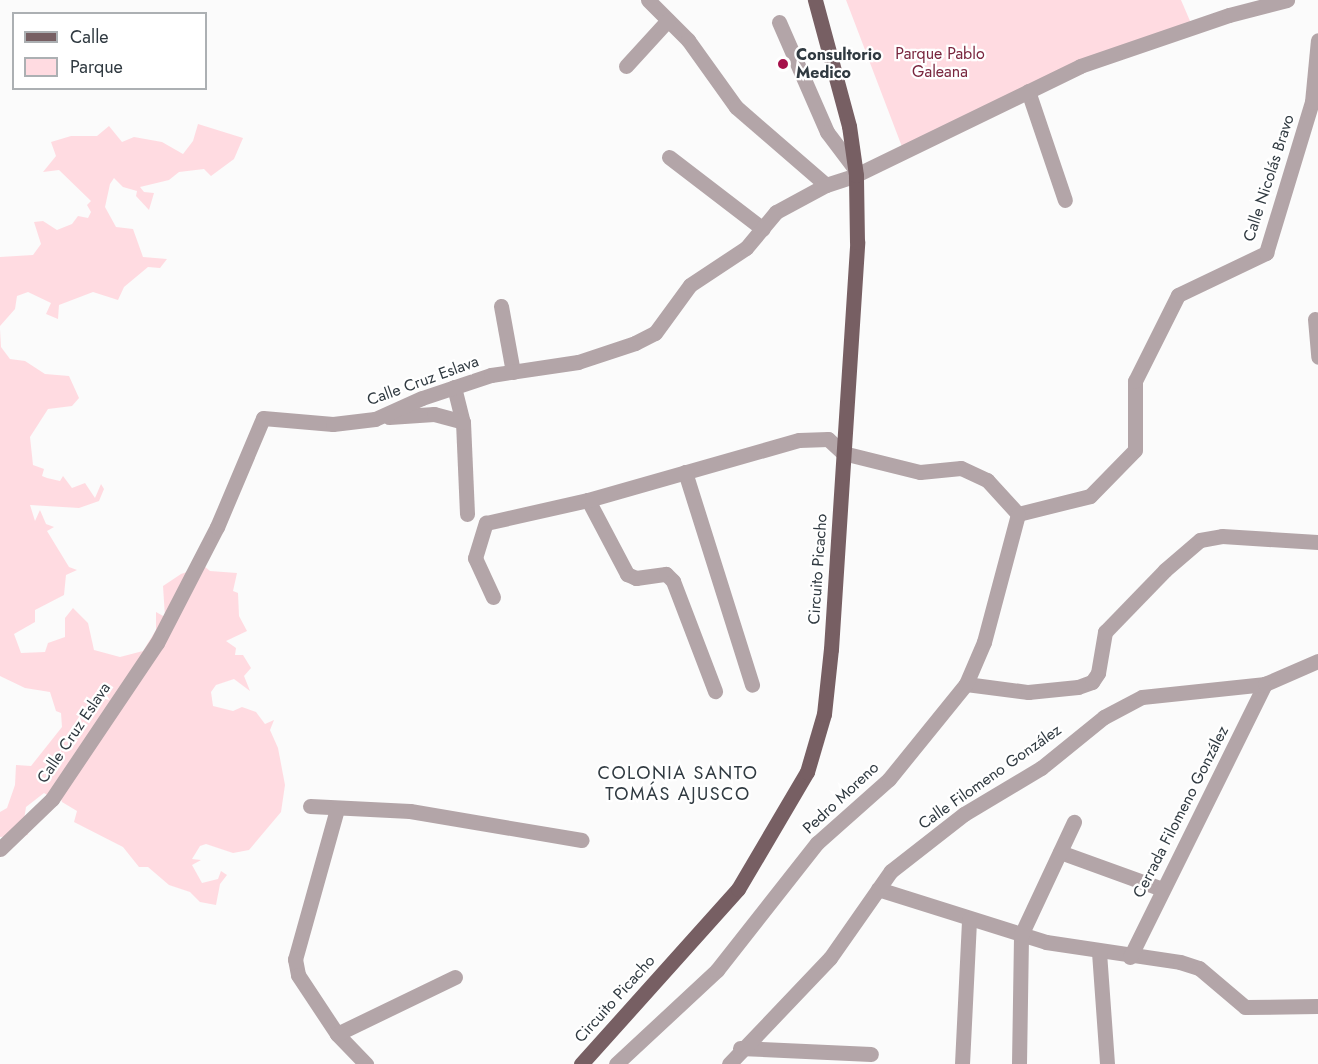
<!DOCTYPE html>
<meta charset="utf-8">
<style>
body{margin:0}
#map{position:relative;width:1318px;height:1064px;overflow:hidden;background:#fbfbfb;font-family:Jost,sans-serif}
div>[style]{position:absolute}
.green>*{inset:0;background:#ffdbe1}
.minor>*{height:15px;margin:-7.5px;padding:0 7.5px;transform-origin:7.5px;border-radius:7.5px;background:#b3a5a8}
.major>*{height:15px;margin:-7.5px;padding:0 7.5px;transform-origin:7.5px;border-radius:7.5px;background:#775f63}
.dots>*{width:16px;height:16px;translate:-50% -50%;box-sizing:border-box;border:3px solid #fff;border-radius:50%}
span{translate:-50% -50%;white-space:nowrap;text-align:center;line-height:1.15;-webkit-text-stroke:4.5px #fff;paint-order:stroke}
.park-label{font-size:16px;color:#79263e}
.poi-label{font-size:16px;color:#303a41;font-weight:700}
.left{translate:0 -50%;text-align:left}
.street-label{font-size:16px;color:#303a41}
.neighbourhood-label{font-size:18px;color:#303a41;letter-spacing:1.5px}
.legend{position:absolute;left:12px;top:12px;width:195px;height:78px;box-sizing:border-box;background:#fff;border:2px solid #acb0b3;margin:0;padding:8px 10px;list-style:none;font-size:18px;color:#303a41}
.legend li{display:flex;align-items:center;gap:12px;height:30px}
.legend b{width:30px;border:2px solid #acb0b3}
</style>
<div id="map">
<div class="green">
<i style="clip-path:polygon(846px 0,1181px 0,1193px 28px,1080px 66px,904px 152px)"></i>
<i style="clip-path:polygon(198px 124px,243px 138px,234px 159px,211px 176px,204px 169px,179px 172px,169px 180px,140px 187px,144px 192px,154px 193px,149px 210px,136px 196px,137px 191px,123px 187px,114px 178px,110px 184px,105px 207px,116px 227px,133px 229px,143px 257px,167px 259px,160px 268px,148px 267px,124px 287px,118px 300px,93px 292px,59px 305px,58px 319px,46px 314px,51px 303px,28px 292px,17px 296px,15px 309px,0 326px,0 257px,33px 255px,41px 244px,34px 222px,43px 221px,57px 230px,72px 224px,78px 216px,88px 218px,91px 212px,87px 205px,91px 201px,59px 170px,43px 172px,56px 156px,51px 142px,71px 136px,97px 136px,109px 126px,122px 142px,134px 137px,162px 142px,183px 154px,193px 141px)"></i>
<i style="clip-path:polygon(0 329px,1px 347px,10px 359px,25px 361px,45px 374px,69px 376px,79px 398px,72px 406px,48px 409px,30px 437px,33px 465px,44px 469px,42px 476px,47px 478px,60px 481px,63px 476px,72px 488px,85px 483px,95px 498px,101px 484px,104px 489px,99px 501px,79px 508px,30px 505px,35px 521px,40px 510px,46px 524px,54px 527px,47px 531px,69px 567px,77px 570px,66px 575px,64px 595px,35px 610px,35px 622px,14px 634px,21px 653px,45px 652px,48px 643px,65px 637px,65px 618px,73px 608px,88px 623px,94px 650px,120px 657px,143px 651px,156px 630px,156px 612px,165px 617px,163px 586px,181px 574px,204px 566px,210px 571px,237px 573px,233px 591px,238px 593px,239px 616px,247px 631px,226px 641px,236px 648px,235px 655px,243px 655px,251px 668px,244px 676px,250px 691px,234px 679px,216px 685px,211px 692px,213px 706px,233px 711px,242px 707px,256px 712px,265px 724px,274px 720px,270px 730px,278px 748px,285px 785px,281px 812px,249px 850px,233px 853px,206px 844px,200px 846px,192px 859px,201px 860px,192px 865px,202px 883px,218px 879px,221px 871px,227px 875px,220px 884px,216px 905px,200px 902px,190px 892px,169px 885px,148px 867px,139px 867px,123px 847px,74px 822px,77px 811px,62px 802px,60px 796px,54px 799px,44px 793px,26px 807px,23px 826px,28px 835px,0 837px,0 812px,7px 808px,15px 785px,16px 765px,31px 766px,62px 727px,61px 713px,56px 711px,50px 692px,25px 688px,0 676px)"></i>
</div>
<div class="minor">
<i style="left:648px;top:0;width:57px;rotate:45deg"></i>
<i style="left:688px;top:40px;width:82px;rotate:54.4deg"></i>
<i style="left:736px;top:107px;width:119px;rotate:40.9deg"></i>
<i style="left:779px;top:22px;width:120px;rotate:66.4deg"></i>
<i style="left:827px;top:132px;width:46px;rotate:52.9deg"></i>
<i style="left:626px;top:66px;width:62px;rotate:-47.6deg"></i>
<i style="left:1028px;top:91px;width:115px;rotate:71.3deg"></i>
<i style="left:669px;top:157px;width:118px;rotate:37.5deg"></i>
<i style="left:501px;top:306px;width:67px;rotate:79.7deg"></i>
<i style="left:1315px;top:319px;width:38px;rotate:85deg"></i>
<i style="left:454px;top:387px;width:36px;rotate:76deg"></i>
<i style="left:463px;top:422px;width:92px;rotate:87.5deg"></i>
<i style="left:389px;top:417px;width:45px;rotate:-3.8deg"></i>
<i style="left:434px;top:414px;width:30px;rotate:15deg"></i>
<i style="left:685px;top:472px;width:223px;rotate:72.5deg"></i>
<i style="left:588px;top:500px;width:84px;rotate:62.2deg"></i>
<i style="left:627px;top:574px;width:10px;rotate:24deg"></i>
<i style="left:636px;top:578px;width:30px;rotate:-8deg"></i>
<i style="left:666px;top:574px;width:10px;rotate:45deg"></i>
<i style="left:673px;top:581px;width:118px;rotate:69.1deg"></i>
<i style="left:1018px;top:514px;width:74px;rotate:-14deg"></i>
<i style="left:1090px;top:496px;width:64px;rotate:-45.6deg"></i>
<i style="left:1135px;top:450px;width:69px;rotate:-90deg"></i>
<i style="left:1135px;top:381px;width:96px;rotate:-63.4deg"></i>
<i style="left:1178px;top:295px;width:98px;rotate:-25.5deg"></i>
<i style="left:1266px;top:253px;width:158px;rotate:-73.1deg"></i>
<i style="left:1312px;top:102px;width:62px;rotate:-84.5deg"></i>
<i style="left:493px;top:597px;width:43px;rotate:-114.8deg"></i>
<i style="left:475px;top:558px;width:37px;rotate:-73deg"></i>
<i style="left:486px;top:523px;width:105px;rotate:-12.7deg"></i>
<i style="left:588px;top:500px;width:219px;rotate:-15.9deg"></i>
<i style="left:799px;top:440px;width:29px;rotate:-2deg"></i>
<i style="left:828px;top:439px;width:21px;rotate:43deg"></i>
<i style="left:843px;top:453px;width:79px;rotate:13.9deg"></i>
<i style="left:920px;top:472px;width:41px;rotate:-5.6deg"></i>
<i style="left:961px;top:468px;width:29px;rotate:25deg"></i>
<i style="left:987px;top:480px;width:46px;rotate:47.6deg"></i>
<i style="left:966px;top:684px;width:63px;rotate:7.4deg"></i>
<i style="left:1028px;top:692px;width:50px;rotate:-5.7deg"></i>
<i style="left:1078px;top:687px;width:15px;rotate:-20deg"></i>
<i style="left:1092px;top:682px;width:11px;rotate:-56deg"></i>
<i style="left:1098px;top:673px;width:42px;rotate:-80.3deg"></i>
<i style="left:1105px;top:632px;width:86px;rotate:-45.9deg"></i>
<i style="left:1165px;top:570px;width:46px;rotate:-40.6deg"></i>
<i style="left:1200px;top:540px;width:22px;rotate:-10deg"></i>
<i style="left:1222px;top:536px;width:96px;rotate:3.6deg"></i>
<i style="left:310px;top:806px;width:100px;rotate:2.9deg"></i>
<i style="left:410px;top:811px;width:174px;rotate:9.6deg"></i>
<i style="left:337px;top:809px;width:156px;rotate:105.6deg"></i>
<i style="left:295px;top:959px;width:16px;rotate:79deg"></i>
<i style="left:298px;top:975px;width:71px;rotate:56.5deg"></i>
<i style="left:337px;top:1034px;width:42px;rotate:46deg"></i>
<i style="left:0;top:849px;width:72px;rotate:-43.9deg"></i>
<i style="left:52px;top:799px;width:188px;rotate:-56.1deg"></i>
<i style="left:157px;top:643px;width:131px;rotate:-62.7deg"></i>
<i style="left:217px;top:527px;width:118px;rotate:-67.1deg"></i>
<i style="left:263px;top:418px;width:70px;rotate:4.9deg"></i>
<i style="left:333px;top:424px;width:42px;rotate:-6.8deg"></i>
<i style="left:375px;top:419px;width:51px;rotate:-24.1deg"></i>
<i style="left:422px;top:398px;width:73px;rotate:-18.4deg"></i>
<i style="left:491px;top:375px;width:88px;rotate:-8.5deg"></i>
<i style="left:578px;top:362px;width:60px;rotate:-18.4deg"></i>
<i style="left:635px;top:343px;width:22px;rotate:-27deg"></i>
<i style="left:655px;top:333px;width:59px;rotate:-53.9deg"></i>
<i style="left:690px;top:285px;width:67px;rotate:-33.5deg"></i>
<i style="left:746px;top:248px;width:47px;rotate:-50.2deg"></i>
<i style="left:776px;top:212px;width:57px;rotate:-28.4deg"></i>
<i style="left:826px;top:185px;width:32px;rotate:-18deg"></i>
<i style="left:856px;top:175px;width:249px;rotate:-25.9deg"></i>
<i style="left:1080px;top:66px;width:157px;rotate:-18.9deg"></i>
<i style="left:1229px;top:15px;width:60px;rotate:-14.5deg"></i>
<i style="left:1060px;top:852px;width:109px;rotate:19.9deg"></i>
<i style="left:878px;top:889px;width:176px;rotate:17.5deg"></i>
<i style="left:1046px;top:942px;width:135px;rotate:8.5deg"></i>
<i style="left:1180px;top:962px;width:20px;rotate:18deg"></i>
<i style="left:1199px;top:968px;width:60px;rotate:40.3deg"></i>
<i style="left:1245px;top:1007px;width:73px;rotate:-0.8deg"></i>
<i style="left:1099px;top:952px;width:112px;rotate:85.9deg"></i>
<i style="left:1130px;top:957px;width:305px;rotate:-63.7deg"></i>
<i style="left:337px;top:1034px;width:131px;rotate:-25.8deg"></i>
<i style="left:740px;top:1048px;width:131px;rotate:2.6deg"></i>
<i style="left:616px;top:1064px;width:138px;rotate:-42.9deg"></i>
<i style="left:717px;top:970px;width:162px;rotate:-51.8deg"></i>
<i style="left:817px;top:843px;width:96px;rotate:-41.6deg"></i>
<i style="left:889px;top:779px;width:122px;rotate:-51deg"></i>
<i style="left:966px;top:684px;width:46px;rotate:-66.8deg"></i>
<i style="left:984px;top:642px;width:132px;rotate:-75.1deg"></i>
<i style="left:729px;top:1064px;width:146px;rotate:-46.4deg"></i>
<i style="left:830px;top:958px;width:106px;rotate:-55deg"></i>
<i style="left:891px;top:871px;width:93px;rotate:-38deg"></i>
<i style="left:964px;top:814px;width:90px;rotate:-30.9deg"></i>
<i style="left:1041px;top:768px;width:81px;rotate:-39deg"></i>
<i style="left:1104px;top:717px;width:43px;rotate:-27.8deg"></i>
<i style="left:1142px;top:697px;width:124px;rotate:-6deg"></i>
<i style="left:1265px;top:684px;width:58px;rotate:-23.5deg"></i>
<i style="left:962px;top:1064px;width:145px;rotate:-87.2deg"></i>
<i style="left:1019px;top:1064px;width:129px;rotate:-89.1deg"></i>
<i style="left:1021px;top:935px;width:125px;rotate:-64.9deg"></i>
</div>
<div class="major">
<i style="left:581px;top:1064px;width:235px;rotate:-48.1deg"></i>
<i style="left:738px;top:889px;width:136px;rotate:-59.5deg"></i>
<i style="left:807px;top:772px;width:60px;rotate:-73.7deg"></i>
<i style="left:824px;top:714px;width:65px;rotate:-83.9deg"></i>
<i style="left:831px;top:649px;width:408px;rotate:-86.3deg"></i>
<i style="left:857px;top:242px;width:67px;rotate:-90.9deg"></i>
<i style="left:856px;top:175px;width:49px;rotate:-98.1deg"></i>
<i style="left:849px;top:126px;width:131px;rotate:-105.1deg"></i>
</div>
<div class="dots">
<i style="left:783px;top:64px;background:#a6114a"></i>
</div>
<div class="park-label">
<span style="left:940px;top:63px">Parque Pablo<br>Galeana</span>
</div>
<div class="poi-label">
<span class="left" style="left:796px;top:64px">Consultorio<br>Medico</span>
</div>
<div class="street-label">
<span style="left:1269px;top:178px;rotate:-72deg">Calle Nicolás Bravo</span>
<span style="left:423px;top:381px;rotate:-20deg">Calle Cruz Eslava</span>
<span style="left:818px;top:569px;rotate:-86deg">Circuito Picacho</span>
<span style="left:74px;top:733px;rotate:-56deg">Calle Cruz Eslava</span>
<span style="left:990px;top:777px;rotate:-35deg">Calle Filomeno González</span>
<span style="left:841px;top:798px;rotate:-43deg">Pedro Moreno</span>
<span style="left:1181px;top:812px;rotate:-63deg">Cerrada Filomeno González</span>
<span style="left:615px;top:999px;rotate:-48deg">Circuito Picacho</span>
</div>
<div class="neighbourhood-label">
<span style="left:678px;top:784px">COLONIA SANTO<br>TOMÁS AJUSCO</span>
</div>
<ul class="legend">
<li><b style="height:8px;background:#775f63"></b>Calle</li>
<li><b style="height:16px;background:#ffdbe1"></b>Parque</li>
</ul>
</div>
